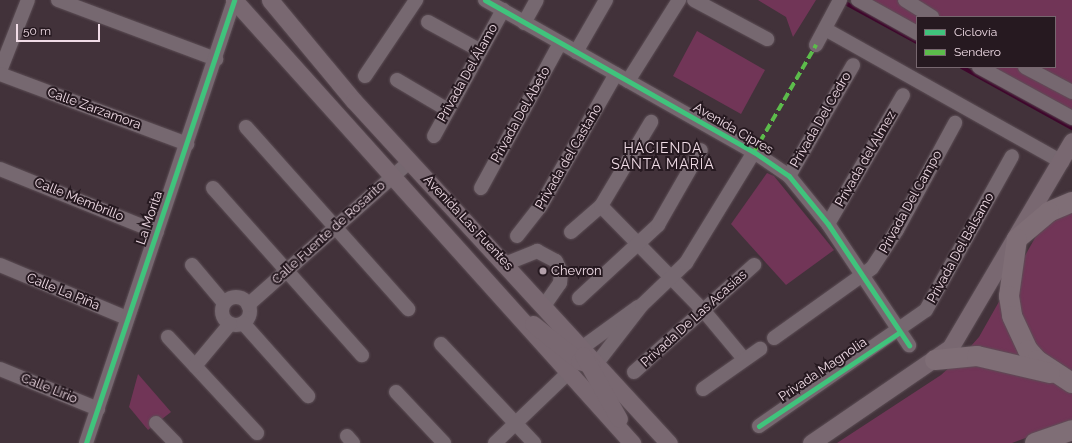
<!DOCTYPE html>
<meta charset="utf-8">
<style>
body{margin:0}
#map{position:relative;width:1072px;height:443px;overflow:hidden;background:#42323a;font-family:Raleway,sans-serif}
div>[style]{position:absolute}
.green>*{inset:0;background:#713557}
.stream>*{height:3.5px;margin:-1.75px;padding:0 1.75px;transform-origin:1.75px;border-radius:1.75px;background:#3e052b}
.roads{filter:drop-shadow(0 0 1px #5c4e55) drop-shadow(0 0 1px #5c4e55)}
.minor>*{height:14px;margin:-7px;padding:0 7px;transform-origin:7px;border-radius:7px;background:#766870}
.minor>.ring{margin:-7px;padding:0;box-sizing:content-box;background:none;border:14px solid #766870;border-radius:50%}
.major>*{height:17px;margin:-8.5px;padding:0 8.5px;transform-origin:8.5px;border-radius:8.5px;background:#796871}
.highway>*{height:20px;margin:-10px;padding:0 10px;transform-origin:10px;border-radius:10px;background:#7f6e76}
.quiet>*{height:4px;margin-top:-2px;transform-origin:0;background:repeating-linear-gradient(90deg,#5cbc4b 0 8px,transparent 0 12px)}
.cycleway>*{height:5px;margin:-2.5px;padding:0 2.5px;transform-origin:2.5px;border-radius:2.5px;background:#40c37c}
.dots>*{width:11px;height:11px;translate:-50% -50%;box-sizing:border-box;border:2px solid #261920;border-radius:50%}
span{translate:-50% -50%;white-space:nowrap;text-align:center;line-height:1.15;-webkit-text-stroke:4px #261920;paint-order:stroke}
.street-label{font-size:13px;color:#f0dce6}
.poi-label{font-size:13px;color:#f0dce6}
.left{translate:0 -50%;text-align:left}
.neighbourhood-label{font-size:14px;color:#f0dce6;letter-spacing:1px}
.legend{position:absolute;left:916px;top:16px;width:140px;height:52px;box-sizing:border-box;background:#261920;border:1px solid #77676f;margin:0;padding:5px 7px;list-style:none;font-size:12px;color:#f0dce6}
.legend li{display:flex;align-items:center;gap:8px;height:20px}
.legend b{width:20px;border:1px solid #77676f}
.scale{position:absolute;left:16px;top:24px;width:84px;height:18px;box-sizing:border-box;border:2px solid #f0dce6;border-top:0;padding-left:5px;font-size:12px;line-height:14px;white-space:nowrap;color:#f0dce6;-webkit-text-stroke:3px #261920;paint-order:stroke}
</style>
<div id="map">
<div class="green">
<i style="clip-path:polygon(758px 0,816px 0,793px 37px,786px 17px)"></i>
<i style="clip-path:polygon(872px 0,1072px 0,1072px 116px,984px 67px,1055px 67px,1055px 17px,917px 17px,917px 30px)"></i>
<i style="clip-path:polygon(697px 31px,765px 70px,741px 114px,673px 76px)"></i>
<i style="clip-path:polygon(767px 173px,774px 176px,834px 250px,786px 285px,731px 224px)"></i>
<i style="clip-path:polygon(1072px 210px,1072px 421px,1012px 443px,837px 443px,941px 375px,963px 355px,979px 337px,1044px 222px)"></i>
<i style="clip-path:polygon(138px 374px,171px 412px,148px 430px,129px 407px)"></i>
</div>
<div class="stream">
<i style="left:842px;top:1px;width:85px;rotate:28.7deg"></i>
<i style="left:962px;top:67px;width:126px;rotate:29deg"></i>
</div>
<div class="roads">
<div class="minor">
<i style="left:58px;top:0;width:169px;rotate:20.5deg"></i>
<i style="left:485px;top:0;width:309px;rotate:29.5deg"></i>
<i style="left:754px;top:152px;width:42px;rotate:34.4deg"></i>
<i style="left:789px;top:176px;width:62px;rotate:50.9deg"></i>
<i style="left:828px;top:224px;width:146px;rotate:56.2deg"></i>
<i style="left:694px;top:0;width:83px;rotate:28.1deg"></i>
<i style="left:858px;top:0;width:68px;rotate:29.2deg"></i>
<i style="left:905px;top:0;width:32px;rotate:32deg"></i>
<i style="left:428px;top:22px;width:60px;rotate:28.7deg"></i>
<i style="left:524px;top:23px;width:26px;rotate:-61deg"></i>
<i style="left:825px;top:29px;width:272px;rotate:29.3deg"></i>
<i style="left:816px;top:45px;width:51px;rotate:-61.9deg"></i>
<i style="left:576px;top:52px;width:60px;rotate:-60deg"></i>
<i style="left:979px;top:67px;width:106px;rotate:28.7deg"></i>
<i style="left:1025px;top:67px;width:53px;rotate:28deg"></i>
<i style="left:0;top:71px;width:76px;rotate:-68.5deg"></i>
<i style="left:0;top:74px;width:200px;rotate:20.5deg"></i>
<i style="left:365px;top:76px;width:92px;rotate:-56.1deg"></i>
<i style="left:397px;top:80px;width:59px;rotate:30.5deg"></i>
<i style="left:628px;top:81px;width:96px;rotate:-57.8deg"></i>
<i style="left:246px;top:127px;width:244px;rotate:48.3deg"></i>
<i style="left:434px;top:136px;width:144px;rotate:-61.3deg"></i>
<i style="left:0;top:169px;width:169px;rotate:21.9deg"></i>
<i style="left:789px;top:176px;width:128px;rotate:-60deg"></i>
<i style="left:213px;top:188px;width:224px;rotate:48.3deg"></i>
<i style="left:481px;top:188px;width:165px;rotate:-61.4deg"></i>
<i style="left:601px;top:206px;width:147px;rotate:45.6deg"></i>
<i style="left:704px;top:311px;width:62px;rotate:50.2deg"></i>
<i style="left:828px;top:224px;width:149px;rotate:-59.8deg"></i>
<i style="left:571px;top:232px;width:40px;rotate:-41deg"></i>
<i style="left:601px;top:206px;width:98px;rotate:-59.2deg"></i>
<i style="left:517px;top:236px;width:37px;rotate:-52deg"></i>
<i style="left:540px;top:207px;width:153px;rotate:-60.3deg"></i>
<i style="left:505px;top:264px;width:35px;rotate:-22deg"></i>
<i style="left:537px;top:251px;width:21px;rotate:28deg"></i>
<i style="left:556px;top:261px;width:12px;rotate:66deg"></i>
<i style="left:561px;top:272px;width:11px;rotate:95deg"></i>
<i style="left:560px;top:283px;width:28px;rotate:125deg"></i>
<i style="left:0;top:265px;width:138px;rotate:22.7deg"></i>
<i style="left:192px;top:265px;width:50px;rotate:49.9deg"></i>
<i class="ring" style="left:222px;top:297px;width:14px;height:14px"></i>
<i style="left:579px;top:298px;width:108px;rotate:-42.7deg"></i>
<i style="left:658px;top:225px;width:86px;rotate:-60.2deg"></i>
<i style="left:248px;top:305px;width:217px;rotate:-41.6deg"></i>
<i style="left:243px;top:323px;width:98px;rotate:48.3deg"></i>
<i style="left:168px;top:337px;width:131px;rotate:47.2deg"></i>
<i style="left:774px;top:338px;width:120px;rotate:-35.5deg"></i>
<i style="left:872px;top:268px;width:45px;rotate:-56.7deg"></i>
<i style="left:897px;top:230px;width:122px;rotate:-61.5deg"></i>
<i style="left:441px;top:344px;width:136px;rotate:46.8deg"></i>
<i style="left:583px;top:347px;width:68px;rotate:-36deg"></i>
<i style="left:597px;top:363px;width:73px;rotate:-52.2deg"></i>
<i style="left:642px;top:305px;width:61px;rotate:-43.7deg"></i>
<i style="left:686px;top:263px;width:130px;rotate:-58.5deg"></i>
<i style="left:195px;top:366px;width:55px;rotate:-50.2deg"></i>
<i style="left:0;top:369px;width:106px;rotate:22.2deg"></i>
<i style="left:634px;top:372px;width:161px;rotate:-41.7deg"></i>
<i style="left:703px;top:389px;width:70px;rotate:-35.1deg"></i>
<i style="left:396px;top:392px;width:70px;rotate:46.7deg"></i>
<i style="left:156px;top:423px;width:28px;rotate:46deg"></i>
<i style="left:759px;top:426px;width:203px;rotate:-34.8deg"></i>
<i style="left:926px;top:310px;width:176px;rotate:-60.8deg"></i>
<i style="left:347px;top:436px;width:9px;rotate:49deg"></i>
<i style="left:86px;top:443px;width:467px;rotate:-71.5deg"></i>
<i style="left:495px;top:443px;width:100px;rotate:-43.8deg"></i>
</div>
<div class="major">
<i style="left:234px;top:0;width:596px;rotate:48.06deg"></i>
<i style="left:270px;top:0;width:131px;rotate:50.3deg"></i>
<i style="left:354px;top:101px;width:465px;rotate:47.4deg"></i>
<i style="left:533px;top:324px;width:59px;rotate:38.8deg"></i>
<i style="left:579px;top:361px;width:13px;rotate:18deg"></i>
<i style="left:583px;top:355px;width:73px;rotate:60.6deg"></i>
<i style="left:811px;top:443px;width:168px;rotate:-34.4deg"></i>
<i style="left:950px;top:348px;width:240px;rotate:-59.5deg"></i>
</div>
<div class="highway">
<i style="left:1072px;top:202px;width:25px;rotate:157deg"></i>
<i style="left:1049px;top:212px;width:42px;rotate:139.8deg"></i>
<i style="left:1017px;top:239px;width:58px;rotate:98deg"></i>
<i style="left:1009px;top:296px;width:20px;rotate:81deg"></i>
<i style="left:1012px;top:316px;width:38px;rotate:65deg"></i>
<i style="left:1028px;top:350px;width:13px;rotate:48deg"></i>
<i style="left:1037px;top:360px;width:42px;rotate:33.3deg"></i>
<i style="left:935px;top:360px;width:42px;rotate:-5.4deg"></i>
<i style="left:977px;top:356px;width:75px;rotate:13.1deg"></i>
<i style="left:1035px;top:443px;width:39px;rotate:-19deg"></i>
</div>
</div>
<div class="quiet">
<i style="left:754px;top:152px;width:124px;rotate:-59.9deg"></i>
</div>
<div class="cycleway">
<i style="left:485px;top:0;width:309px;rotate:29.5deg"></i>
<i style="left:754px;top:152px;width:42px;rotate:34.4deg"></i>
<i style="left:789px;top:176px;width:62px;rotate:50.9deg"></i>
<i style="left:828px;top:224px;width:146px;rotate:56.2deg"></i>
<i style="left:759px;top:426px;width:169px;rotate:-33.7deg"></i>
<i style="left:86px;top:443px;width:467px;rotate:-71.5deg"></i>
</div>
<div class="dots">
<i style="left:543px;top:271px;background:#b3a0aa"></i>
</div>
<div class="street-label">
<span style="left:468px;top:73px;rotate:-61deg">Privada Del Álamo</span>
<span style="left:94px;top:109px;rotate:20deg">Calle Zarzamora</span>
<span style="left:521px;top:115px;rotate:-61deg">Privada Del Abeto</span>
<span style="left:821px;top:120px;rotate:-60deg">Privada Del Cedro</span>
<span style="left:733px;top:129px;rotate:30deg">Avenida Cipres</span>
<span style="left:569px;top:157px;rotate:-60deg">Privada del Castaño</span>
<span style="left:866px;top:159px;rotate:-60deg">Privada del Almez</span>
<span style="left:79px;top:200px;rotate:22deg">Calle Membrillo</span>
<span style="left:911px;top:202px;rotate:-61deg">Privada Del Campo</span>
<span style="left:150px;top:218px;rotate:-71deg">La Morita</span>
<span style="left:468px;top:223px;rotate:47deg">Avenida Las Fuentes</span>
<span style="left:329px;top:233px;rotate:-42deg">Calle Fuente de Rosarito</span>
<span style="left:961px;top:248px;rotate:-61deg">Privada Del Bálsamo</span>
<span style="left:63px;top:292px;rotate:22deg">Calle La Piña</span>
<span style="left:694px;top:319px;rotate:-42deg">Privada De Las Acasias</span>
<span style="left:823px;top:370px;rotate:-34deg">Privada Magnolia</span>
<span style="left:49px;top:389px;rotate:22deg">Calle Lirio</span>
</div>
<div class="poi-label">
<span class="left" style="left:551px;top:271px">Chevron</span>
</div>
<div class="neighbourhood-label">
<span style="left:663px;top:156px">HACIENDA<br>SANTA MARÍA</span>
</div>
<ul class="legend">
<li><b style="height:5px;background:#40c37c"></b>Ciclovía</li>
<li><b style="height:5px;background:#5cbc4b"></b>Sendero</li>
</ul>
<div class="scale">50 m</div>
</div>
